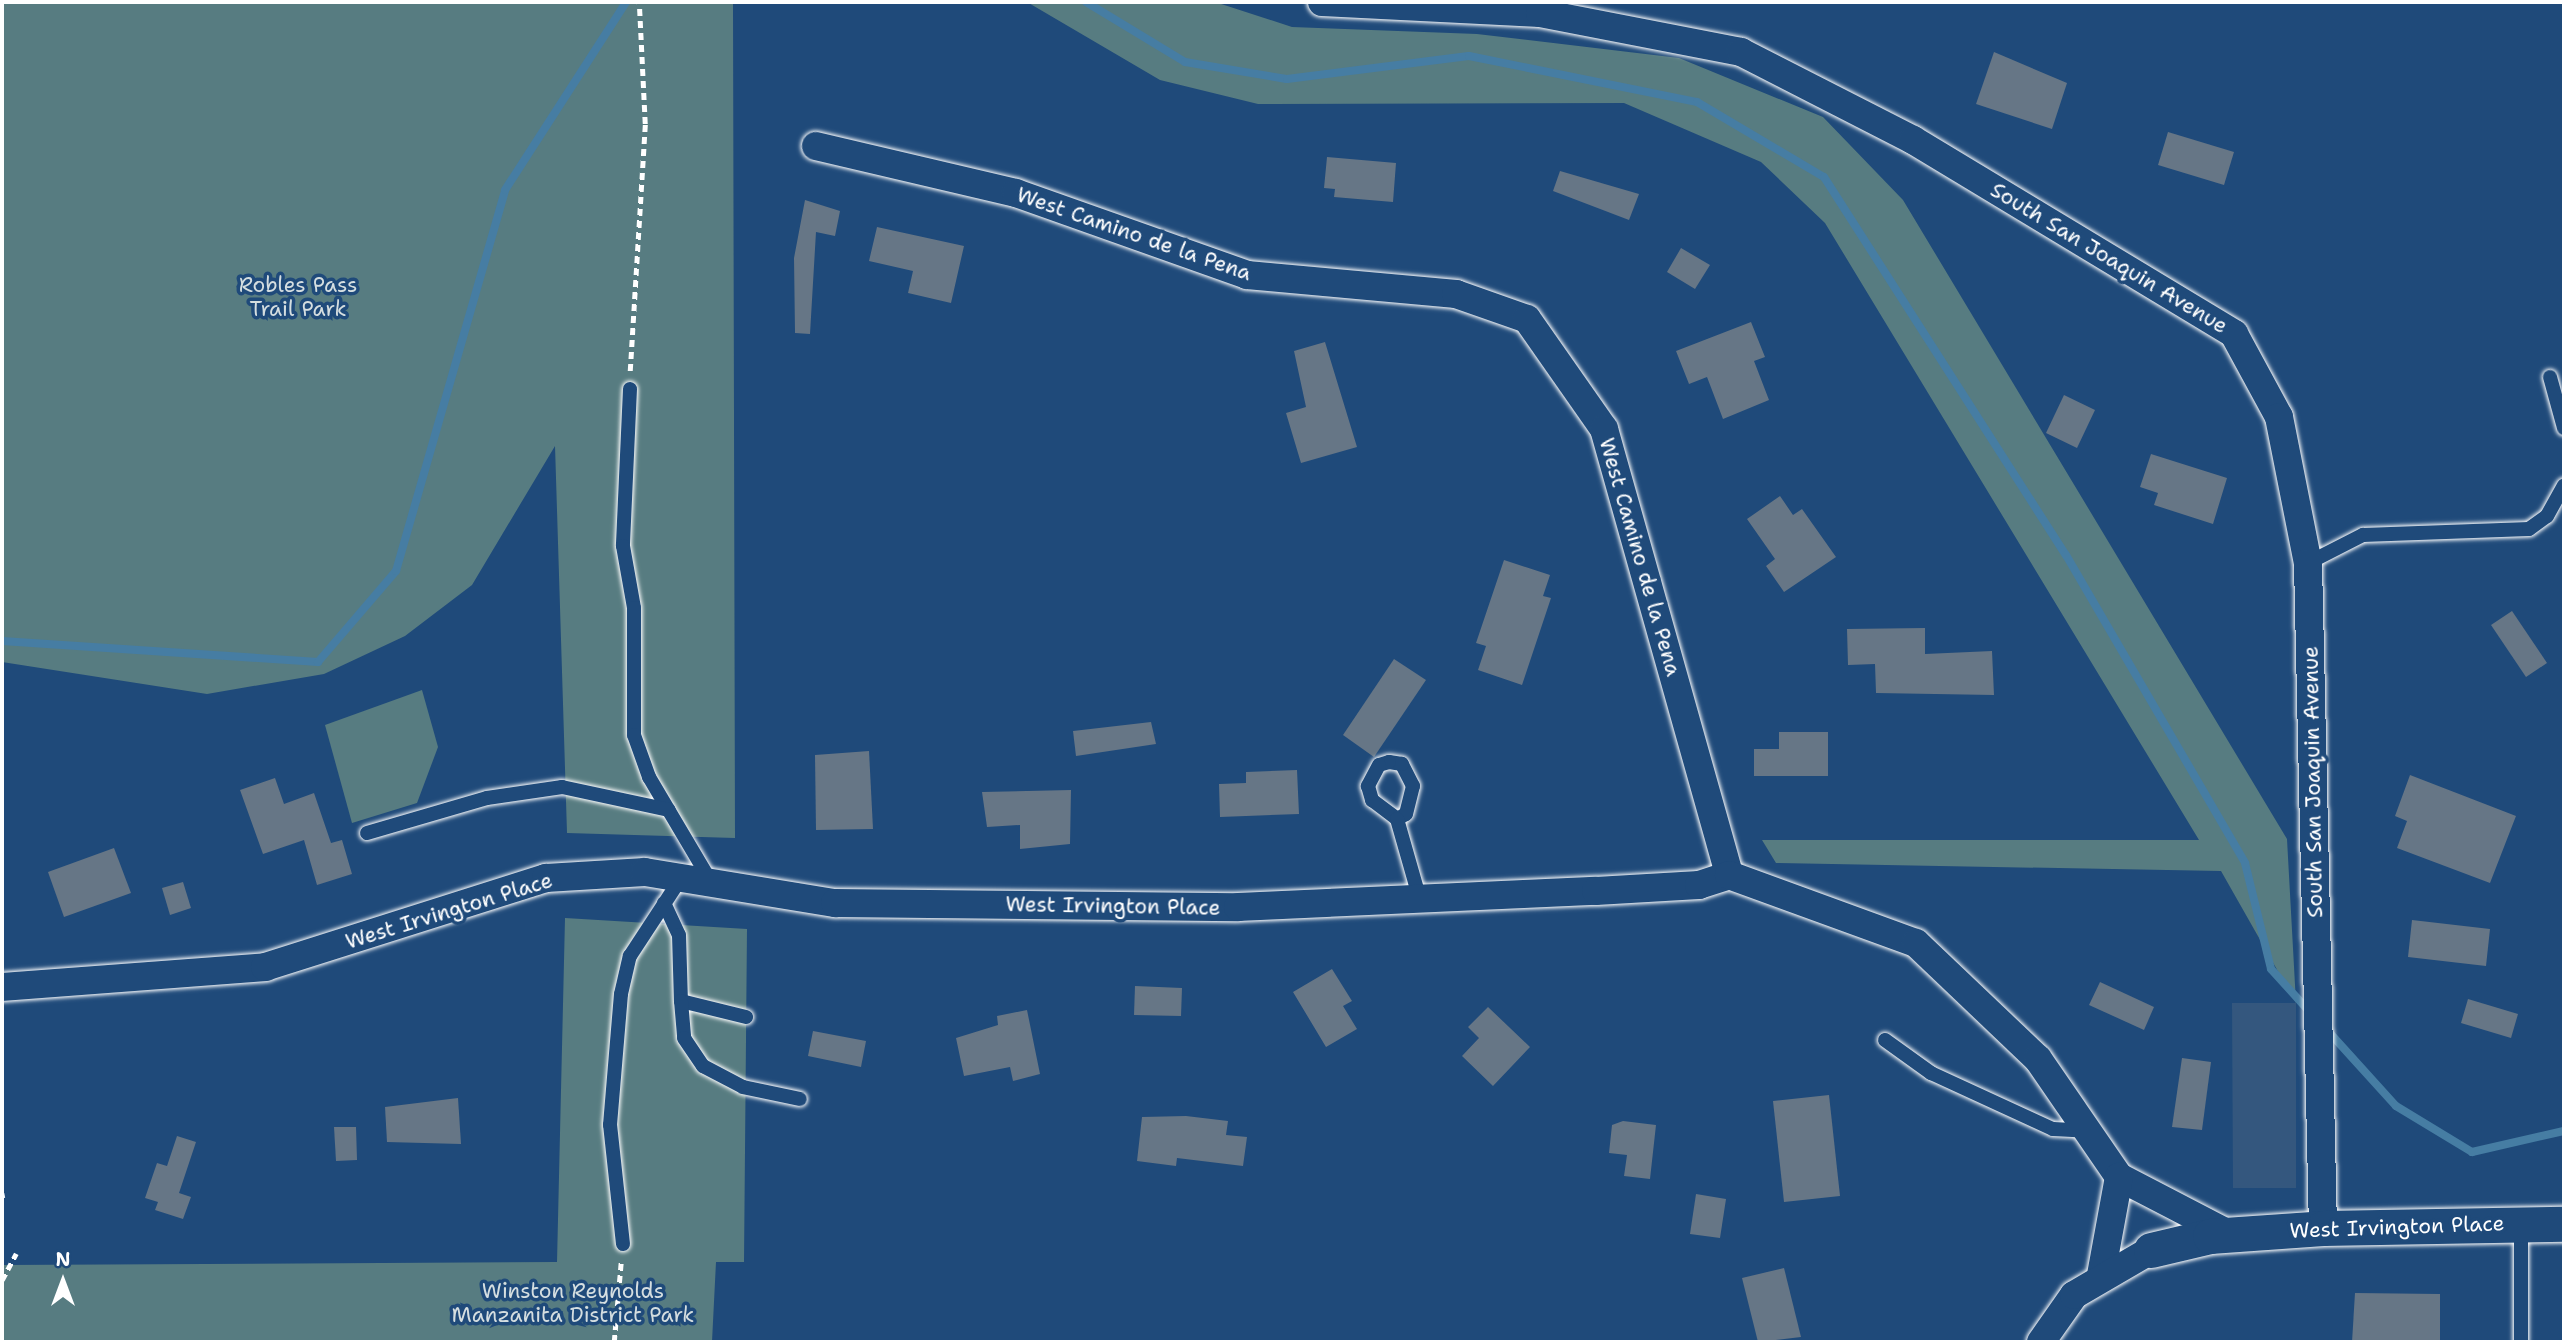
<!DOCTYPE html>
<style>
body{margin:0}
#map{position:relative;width:2566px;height:1344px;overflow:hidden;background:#1f4a7a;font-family:"Shantell Sans",sans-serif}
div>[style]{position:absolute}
.built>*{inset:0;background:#34577e}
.green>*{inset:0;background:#577c81}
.stream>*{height:8px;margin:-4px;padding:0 4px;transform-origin:4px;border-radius:4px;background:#467da3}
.building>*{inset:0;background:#667686}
.path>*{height:4.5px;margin-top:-2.25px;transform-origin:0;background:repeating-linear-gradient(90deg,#fff 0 7px,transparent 0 12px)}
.roads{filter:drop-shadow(0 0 2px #fff) drop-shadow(0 0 2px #fff)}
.service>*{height:14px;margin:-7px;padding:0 7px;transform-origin:7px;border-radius:7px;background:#1f4a7a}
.minor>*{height:28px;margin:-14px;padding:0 14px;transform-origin:14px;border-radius:14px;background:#1f4a7a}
.tertiary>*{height:35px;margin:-17.5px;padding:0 17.5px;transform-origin:17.5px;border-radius:17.5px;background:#1f4a7a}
span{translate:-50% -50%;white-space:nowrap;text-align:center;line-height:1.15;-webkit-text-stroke:7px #1f4a7a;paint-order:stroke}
.street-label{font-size:21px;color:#fff}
.park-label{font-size:21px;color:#d5dee0}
.frame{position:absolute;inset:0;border:4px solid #fff;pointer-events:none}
.north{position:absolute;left:28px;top:1246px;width:70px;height:70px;-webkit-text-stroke:5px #1f4a7a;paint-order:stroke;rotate:0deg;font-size:19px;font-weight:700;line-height:28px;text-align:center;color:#fff}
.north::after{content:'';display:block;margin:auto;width:24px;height:32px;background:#fff;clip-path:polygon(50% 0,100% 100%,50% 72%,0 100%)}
</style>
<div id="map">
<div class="built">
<i style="clip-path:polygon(2232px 1003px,2296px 1003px,2296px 1188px,2233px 1188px)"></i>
</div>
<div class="green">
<i style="clip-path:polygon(2px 2px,733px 2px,735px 838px,567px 833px,555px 446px,472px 585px,405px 636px,324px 674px,207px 694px,2px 662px)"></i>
<i style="clip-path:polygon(1027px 2px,1215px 2px,1292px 27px,1477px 34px,1679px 58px,1823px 117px,1903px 200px,2287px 839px,2296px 1003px,2221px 871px,1776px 863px,1762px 840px,2199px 840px,1825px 223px,1761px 162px,1624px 103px,1258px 104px,1160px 80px)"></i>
<i style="clip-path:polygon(422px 690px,438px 747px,417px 803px,352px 823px,325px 725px)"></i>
<i style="clip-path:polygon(565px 918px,747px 929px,744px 1262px,716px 1262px,712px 1342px,2px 1342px,2px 1265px,557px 1262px)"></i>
</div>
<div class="stream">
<i style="left:1086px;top:2px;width:116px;rotate:31.2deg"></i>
<i style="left:1185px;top:62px;width:103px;rotate:9.5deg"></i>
<i style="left:1287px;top:79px;width:183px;rotate:-7.2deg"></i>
<i style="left:1469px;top:56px;width:233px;rotate:11.4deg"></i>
<i style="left:1697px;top:102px;width:147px;rotate:30.6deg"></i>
<i style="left:1824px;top:177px;width:449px;rotate:57.4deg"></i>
<i style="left:2066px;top:555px;width:356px;rotate:59.8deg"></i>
<i style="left:2245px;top:863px;width:109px;rotate:76.2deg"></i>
<i style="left:2271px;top:969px;width:57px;rotate:47.9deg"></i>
<i style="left:2px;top:641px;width:317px;rotate:3.8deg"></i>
<i style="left:318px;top:662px;width:120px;rotate:-49.4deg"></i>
<i style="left:396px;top:571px;width:396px;rotate:-74deg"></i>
<i style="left:505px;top:190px;width:224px;rotate:-57.2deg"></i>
<i style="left:2328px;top:1031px;width:101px;rotate:47.8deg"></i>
<i style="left:2396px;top:1106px;width:89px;rotate:31.2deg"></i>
<i style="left:2472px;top:1152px;width:94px;rotate:-12.9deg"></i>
</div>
<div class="building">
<i style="clip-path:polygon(1994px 52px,2067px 83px,2052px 129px,1976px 104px)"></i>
<i style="clip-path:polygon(2168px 132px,2234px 152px,2224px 185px,2158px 165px)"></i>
<i style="clip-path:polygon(1327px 157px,1396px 163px,1393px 202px,1334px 197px,1335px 189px,1324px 188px)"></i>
<i style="clip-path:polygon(1560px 171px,1639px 194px,1629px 220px,1553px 191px)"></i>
<i style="clip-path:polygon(805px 200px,840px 211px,835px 236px,816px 232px,810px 334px,795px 333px,794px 258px)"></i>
<i style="clip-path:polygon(877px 227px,964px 246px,951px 303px,908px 293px,913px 271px,869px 261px)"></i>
<i style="clip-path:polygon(1681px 248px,1710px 265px,1695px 289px,1667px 272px)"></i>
<i style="clip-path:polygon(1751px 322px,1765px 357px,1754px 361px,1769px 400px,1723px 419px,1707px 377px,1689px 384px,1676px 351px)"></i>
<i style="clip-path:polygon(1325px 342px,1357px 447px,1301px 463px,1286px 413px,1306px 407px,1294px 351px)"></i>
<i style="clip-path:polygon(2064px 395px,2095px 410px,2077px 448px,2046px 433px)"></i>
<i style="clip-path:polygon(2151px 454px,2227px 478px,2213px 524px,2154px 505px,2158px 493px,2140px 487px)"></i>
<i style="clip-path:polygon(1780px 496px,1793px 515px,1802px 509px,1836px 557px,1784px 592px,1766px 566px,1775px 559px,1747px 519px)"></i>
<i style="clip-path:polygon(1504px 560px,1550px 575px,1543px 596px,1551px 598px,1522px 685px,1478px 670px,1486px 646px,1476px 643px)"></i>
<i style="clip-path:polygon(2512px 611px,2547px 663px,2526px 677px,2491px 625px)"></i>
<i style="clip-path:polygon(1925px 628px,1925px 654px,1992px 651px,1994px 695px,1876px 693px,1875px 664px,1848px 665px,1847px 629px)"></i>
<i style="clip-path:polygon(1394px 659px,1426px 680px,1374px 757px,1343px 735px)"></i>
<i style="clip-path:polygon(1151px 722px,1156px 744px,1076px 756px,1073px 731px)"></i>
<i style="clip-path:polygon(1779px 732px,1828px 732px,1828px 776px,1754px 776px,1754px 749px,1779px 749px)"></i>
<i style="clip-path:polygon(869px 751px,873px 829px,816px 830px,815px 755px)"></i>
<i style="clip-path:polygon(1297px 770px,1299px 814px,1220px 817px,1219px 784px,1246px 783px,1246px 772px)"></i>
<i style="clip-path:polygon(2410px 775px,2516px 816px,2490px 883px,2397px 848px,2407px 821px,2395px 816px)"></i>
<i style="clip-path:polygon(275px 778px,284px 804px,314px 793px,331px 843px,342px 840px,352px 874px,317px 885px,304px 840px,263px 854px,240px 790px)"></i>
<i style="clip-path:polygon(1071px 790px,1070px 844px,1020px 849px,1020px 825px,987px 827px,982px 792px)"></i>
<i style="clip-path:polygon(114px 848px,131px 893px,64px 917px,48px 872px)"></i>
<i style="clip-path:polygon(183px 882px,191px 908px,170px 915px,162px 888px)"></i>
<i style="clip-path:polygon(2412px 920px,2490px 929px,2486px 966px,2408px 957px)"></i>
<i style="clip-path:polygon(1332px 969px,1352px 1001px,1343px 1006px,1357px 1029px,1326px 1047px,1293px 992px)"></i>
<i style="clip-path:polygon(2100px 982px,2154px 1007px,2144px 1030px,2089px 1005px)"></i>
<i style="clip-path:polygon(1135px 986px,1182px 988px,1181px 1016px,1134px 1015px)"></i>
<i style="clip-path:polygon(2468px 999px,2518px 1014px,2511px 1038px,2461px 1023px)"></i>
<i style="clip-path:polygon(1488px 1007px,1530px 1047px,1493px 1086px,1462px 1056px,1479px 1038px,1468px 1027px)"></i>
<i style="clip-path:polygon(1027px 1010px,1040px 1074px,1013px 1081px,1010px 1067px,964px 1076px,956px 1038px,998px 1025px,997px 1016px)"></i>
<i style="clip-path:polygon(813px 1031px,866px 1041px,861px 1067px,808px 1056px)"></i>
<i style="clip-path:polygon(2182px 1058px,2211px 1062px,2202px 1130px,2172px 1127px)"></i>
<i style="clip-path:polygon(1829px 1095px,1840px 1196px,1784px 1202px,1773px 1101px)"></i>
<i style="clip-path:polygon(458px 1098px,461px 1144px,387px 1142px,385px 1107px)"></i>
<i style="clip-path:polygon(1186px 1116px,1228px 1121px,1226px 1135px,1247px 1137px,1243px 1166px,1177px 1158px,1176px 1166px,1137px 1161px,1142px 1117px)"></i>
<i style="clip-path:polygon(1623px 1121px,1656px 1125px,1650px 1179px,1624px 1176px,1627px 1155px,1609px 1153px,1612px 1125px)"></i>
<i style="clip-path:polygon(334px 1127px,356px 1127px,357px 1160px,336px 1161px)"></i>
<i style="clip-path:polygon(177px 1136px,196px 1142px,179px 1193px,191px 1197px,183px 1219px,155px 1210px,158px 1202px,145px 1198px,157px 1163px,167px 1166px)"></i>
<i style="clip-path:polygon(1696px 1194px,1726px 1199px,1720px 1238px,1690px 1234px)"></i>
<i style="clip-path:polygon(1784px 1268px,1801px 1337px,1758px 1342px,1742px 1278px)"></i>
<i style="clip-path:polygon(2355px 1293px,2440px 1294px,2440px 1342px,2352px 1342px)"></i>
</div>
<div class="path">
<i style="left:630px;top:371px;width:247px;rotate:-86.5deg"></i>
<i style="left:645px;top:124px;width:122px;rotate:-92.8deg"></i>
<i style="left:2px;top:1193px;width:5px;rotate:79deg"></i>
<i style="left:2px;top:1280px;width:30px;rotate:-62deg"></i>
<i style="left:614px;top:1342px;width:80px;rotate:-85deg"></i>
</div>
<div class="roads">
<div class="service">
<i style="left:2550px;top:377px;width:53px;rotate:74.6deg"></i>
<i style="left:630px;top:389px;width:157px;rotate:92.6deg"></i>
<i style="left:623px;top:546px;width:63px;rotate:79.9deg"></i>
<i style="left:634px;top:608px;width:127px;rotate:90deg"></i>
<i style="left:634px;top:735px;width:45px;rotate:70.3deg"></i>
<i style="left:649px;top:777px;width:122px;rotate:59.4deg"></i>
<i style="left:2308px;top:563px;width:62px;rotate:-27deg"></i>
<i style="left:2363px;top:535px;width:166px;rotate:-2.1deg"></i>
<i style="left:2529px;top:529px;width:22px;rotate:-36deg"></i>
<i style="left:2547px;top:516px;width:35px;rotate:-61deg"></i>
<i style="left:1397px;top:819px;width:10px;rotate:-29deg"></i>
<i style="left:1406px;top:814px;width:29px;rotate:-76deg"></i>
<i style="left:1413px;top:786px;width:25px;rotate:-117deg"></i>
<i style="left:1402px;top:764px;width:13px;rotate:-171deg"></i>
<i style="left:1389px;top:762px;width:10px;rotate:163deg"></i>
<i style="left:1379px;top:765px;width:24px;rotate:118deg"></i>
<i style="left:1368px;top:786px;width:15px;rotate:74deg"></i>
<i style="left:1372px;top:800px;width:31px;rotate:37deg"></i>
<i style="left:1397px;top:819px;width:84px;rotate:74.1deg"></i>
<i style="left:367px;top:833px;width:125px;rotate:-16.3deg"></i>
<i style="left:487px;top:798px;width:76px;rotate:-8.3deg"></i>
<i style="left:562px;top:787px;width:109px;rotate:12.1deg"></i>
<i style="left:664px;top:903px;width:35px;rotate:65deg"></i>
<i style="left:679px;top:935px;width:66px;rotate:88.3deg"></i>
<i style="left:681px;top:1001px;width:67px;rotate:13.8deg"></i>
<i style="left:681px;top:1001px;width:37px;rotate:85deg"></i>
<i style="left:684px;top:1038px;width:34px;rotate:56deg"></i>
<i style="left:703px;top:1066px;width:45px;rotate:27.7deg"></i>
<i style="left:743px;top:1087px;width:58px;rotate:11.9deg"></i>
<i style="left:1885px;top:1040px;width:57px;rotate:35.7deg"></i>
<i style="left:1931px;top:1073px;width:134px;rotate:24.7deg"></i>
<i style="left:2053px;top:1129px;width:34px;rotate:3deg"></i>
<i style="left:2521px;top:1225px;width:117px;rotate:90deg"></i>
<i style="left:623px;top:1244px;width:120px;rotate:-96.2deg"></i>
<i style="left:610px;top:1125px;width:131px;rotate:-85.2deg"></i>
<i style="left:621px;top:994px;width:39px;rotate:-77deg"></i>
<i style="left:630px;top:956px;width:93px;rotate:-56.8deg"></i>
</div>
<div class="minor">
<i style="left:1322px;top:2px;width:218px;rotate:2.9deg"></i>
<i style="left:1540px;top:13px;width:205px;rotate:11deg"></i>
<i style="left:1741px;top:52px;width:193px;rotate:27.1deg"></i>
<i style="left:1913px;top:140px;width:375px;rotate:31.1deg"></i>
<i style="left:2234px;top:334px;width:94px;rotate:61.5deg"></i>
<i style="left:2279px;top:417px;width:149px;rotate:78.8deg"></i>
<i style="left:2308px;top:563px;width:665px;rotate:88.71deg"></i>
<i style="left:816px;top:146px;width:205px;rotate:13.2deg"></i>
<i style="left:1016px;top:193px;width:245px;rotate:19.5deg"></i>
<i style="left:1247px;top:275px;width:210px;rotate:5.2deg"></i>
<i style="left:1456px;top:294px;width:75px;rotate:19.4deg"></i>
<i style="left:1527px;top:319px;width:134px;rotate:55deg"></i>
<i style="left:1604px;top:429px;width:463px;rotate:74.3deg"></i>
<i style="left:2px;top:987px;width:264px;rotate:-4.3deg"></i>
<i style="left:265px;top:967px;width:295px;rotate:-17.6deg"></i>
<i style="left:546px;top:878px;width:99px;rotate:-3.5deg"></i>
<i style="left:645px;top:872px;width:193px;rotate:9.3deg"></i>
<i style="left:835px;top:903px;width:403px;rotate:0.6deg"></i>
<i style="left:1238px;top:907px;width:358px;rotate:-2.6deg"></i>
<i style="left:1596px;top:891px;width:103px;rotate:-3.3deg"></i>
<i style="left:1699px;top:885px;width:32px;rotate:-18deg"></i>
<i style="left:1729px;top:875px;width:199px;rotate:20deg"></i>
<i style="left:1916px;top:943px;width:168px;rotate:43.6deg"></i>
<i style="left:2038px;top:1059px;width:143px;rotate:55.5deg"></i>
<i style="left:2119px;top:1177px;width:124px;rotate:27.4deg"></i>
<i style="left:2101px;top:1275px;width:100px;rotate:-79.6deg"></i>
<i style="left:2041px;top:1342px;width:57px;rotate:-54.9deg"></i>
<i style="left:2074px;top:1295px;width:89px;rotate:-30.3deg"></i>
</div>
<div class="tertiary">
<i style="left:2151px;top:1250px;width:61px;rotate:-13.3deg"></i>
<i style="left:2210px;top:1236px;width:113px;rotate:-4deg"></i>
<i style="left:2323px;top:1228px;width:241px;rotate:-1deg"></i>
</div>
</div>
<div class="street-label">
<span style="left:1134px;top:234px;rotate:19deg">West Camino de la Pena</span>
<span style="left:2109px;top:258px;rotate:31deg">South San Joaquin Avenue</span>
<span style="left:1640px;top:557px;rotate:74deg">West Camino de la Pena</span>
<span style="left:2313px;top:782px;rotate:-91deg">South San Joaquin Avenue</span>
<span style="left:1113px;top:906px;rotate:1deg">West Irvington Place</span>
<span style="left:449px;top:911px;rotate:-17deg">West Irvington Place</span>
<span style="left:2397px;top:1227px;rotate:-2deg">West Irvington Place</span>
</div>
<div class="park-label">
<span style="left:298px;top:297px">Robles Pass<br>Trail Park</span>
<span style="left:573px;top:1303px">Winston Reynolds<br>Manzanita District Park</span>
</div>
<div class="frame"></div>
<div class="north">N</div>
</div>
